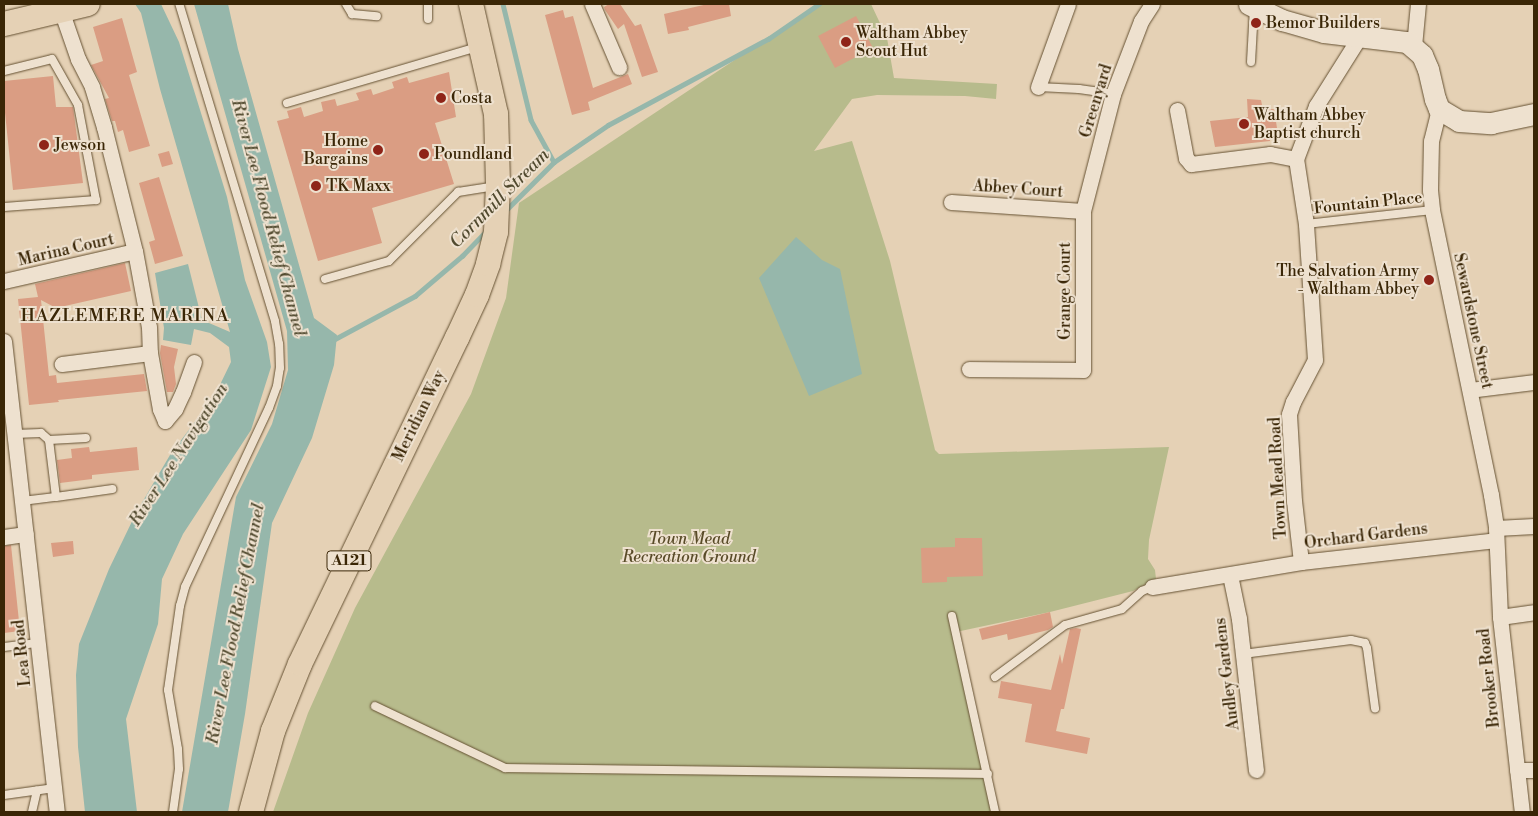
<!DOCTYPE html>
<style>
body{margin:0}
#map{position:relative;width:1538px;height:816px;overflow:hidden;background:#e5d1b5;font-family:"Libre Bodoni",serif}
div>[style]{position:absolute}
.green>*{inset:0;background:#b7bb8c}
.water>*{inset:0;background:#96b7ab}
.stream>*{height:4.5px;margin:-2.25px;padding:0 2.25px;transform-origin:2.25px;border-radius:2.25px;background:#96b7ab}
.building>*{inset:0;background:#da9d83}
.roads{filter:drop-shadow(0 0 1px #655132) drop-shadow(0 0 1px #655132)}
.lane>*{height:8px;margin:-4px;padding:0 4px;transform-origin:4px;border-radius:4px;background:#eee1cf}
.street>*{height:15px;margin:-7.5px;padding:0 7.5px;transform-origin:7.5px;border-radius:7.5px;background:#eee1cf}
.secondary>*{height:21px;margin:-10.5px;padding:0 10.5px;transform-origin:10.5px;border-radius:10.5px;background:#eee1cf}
.primary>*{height:24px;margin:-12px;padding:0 12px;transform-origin:12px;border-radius:12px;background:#e5d1b5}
.dots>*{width:14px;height:14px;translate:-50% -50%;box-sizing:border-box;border:2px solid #eee1cf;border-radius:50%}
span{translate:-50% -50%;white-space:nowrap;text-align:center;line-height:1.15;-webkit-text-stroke:4px #eee1cf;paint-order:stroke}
.shield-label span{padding:1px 4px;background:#eee1cf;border:1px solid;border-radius:4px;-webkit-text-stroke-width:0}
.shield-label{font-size:15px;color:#3a2606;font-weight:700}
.poi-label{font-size:16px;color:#3a2606}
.left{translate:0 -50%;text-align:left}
.right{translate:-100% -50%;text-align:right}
.street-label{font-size:16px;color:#3a2606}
.park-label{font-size:16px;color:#594b28;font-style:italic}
.water-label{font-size:18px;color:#514a2f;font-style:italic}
.neighbourhood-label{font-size:18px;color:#3a2606;letter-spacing:1px}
.frame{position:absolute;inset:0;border:5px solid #3a2606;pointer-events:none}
</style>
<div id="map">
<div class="green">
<i style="clip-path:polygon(819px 4px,871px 4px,887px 38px,894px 78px,997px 84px,996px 99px,965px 96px,877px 95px,852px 99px,814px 151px,852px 141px,890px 261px,935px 450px,939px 454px,1169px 447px,1149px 540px,1148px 559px,1155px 570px,1156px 579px,1133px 591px,1050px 612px,956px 632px,997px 812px,273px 812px,308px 713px,355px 608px,471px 394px,506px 298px,519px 203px)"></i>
</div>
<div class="water">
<i style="clip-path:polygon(135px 4px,161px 4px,179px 42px,227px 197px,245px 280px,267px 342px,271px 367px,251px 430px,183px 534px,162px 579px,158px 624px,126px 719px,137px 812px,85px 812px,78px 747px,76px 675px,79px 644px,109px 569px,137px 511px,170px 455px,215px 395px,231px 362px,229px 347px,210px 333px,194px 329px,191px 345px,163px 340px,164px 328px,155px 273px,188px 264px,202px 320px,230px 332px,160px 89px,141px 13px)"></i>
<i style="clip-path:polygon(194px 4px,228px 4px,238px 49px,314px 318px,337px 335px,334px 365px,312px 438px,272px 523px,245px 714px,228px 812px,182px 812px,236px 497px,272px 424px,288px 370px,287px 331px)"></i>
<i style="clip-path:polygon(796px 237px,822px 260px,840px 269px,862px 374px,809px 396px,759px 278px)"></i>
</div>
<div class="stream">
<i style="left:503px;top:4px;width:119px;rotate:76.4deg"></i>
<i style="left:531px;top:120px;width:48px;rotate:61.3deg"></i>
<i style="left:505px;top:211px;width:69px;rotate:-45deg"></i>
<i style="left:554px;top:162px;width:65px;rotate:-34.4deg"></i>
<i style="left:608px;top:125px;width:182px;rotate:-28.3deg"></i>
<i style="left:768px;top:39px;width:62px;rotate:-34.5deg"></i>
<i style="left:333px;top:340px;width:93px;rotate:-28.2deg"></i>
<i style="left:415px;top:296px;width:62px;rotate:-40.4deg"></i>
<i style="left:462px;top:256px;width:35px;rotate:-46deg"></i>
</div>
<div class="building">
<i style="clip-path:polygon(609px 4px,620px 4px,635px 26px,641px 24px,658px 72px,642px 77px,624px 24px,618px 29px,605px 10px,604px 7px)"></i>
<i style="clip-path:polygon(708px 4px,729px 4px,731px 16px,688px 27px,689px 30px,668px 34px,664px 14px)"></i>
<i style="clip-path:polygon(563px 10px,565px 18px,573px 16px,593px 88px,628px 74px,632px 84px,588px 102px,590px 110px,572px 115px,545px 15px)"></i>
<i style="clip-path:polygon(856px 16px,873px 48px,835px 68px,818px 36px)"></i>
<i style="clip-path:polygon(122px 18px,137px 72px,129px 75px,150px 146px,129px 152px,123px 130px,118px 132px,115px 121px,112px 121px,105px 99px,109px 98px,91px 65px,103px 61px,93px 27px)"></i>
<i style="clip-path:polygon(449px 72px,456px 117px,435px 123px,454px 184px,372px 208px,382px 243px,318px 261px,277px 121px,289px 118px,287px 111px,301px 107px,304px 117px,323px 111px,321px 102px,335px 99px,337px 106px,359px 100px,356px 93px,371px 89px,373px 95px,394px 88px,392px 82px,407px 77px,409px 83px)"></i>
<i style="clip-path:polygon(53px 76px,56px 107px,73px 107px,83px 183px,13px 190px,4px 103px,4px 81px)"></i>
<i style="clip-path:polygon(1247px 99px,1261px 100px,1263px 110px,1274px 109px,1277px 128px,1268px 129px,1270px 141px,1215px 147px,1210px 121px,1248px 117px)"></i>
<i style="clip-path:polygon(169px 151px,173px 164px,162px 167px,158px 154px)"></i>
<i style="clip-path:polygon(159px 177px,183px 256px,155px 264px,149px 242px,155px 240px,139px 183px)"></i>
<i style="clip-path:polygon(125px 263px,131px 291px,56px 308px,41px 300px,49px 376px,56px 375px,57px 383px,144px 374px,147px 391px,58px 400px,59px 402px,29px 405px,18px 299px,38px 297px,35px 284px)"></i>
<i style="clip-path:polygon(161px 345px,178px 349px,174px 367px,176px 384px,173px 392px,167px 392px,160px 353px)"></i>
<i style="clip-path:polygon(89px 447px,90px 452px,137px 447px,139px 470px,92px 475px,92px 479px,60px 483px,57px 460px,72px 458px,71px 449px)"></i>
<i style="clip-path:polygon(955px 538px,982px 538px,983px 576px,947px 577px,947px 582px,922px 583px,921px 548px,955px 547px)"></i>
<i style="clip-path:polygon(73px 541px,74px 554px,53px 557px,51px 543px)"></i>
<i style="clip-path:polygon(11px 545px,20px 631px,4px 633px,4px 546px)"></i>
<i style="clip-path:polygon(1050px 612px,1053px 627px,1048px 630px,1008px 640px,1007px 634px,982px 640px,979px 629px)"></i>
<i style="clip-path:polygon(1076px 628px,1081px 629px,1064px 709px,1061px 709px,1056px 731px,1090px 738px,1087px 754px,1025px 742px,1032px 704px,998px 698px,1001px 681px,1051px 690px,1060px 654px,1062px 664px,1070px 629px)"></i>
</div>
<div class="roads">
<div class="lane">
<i style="left:346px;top:4px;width:12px;rotate:59deg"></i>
<i style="left:352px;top:14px;width:25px;rotate:5deg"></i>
<i style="left:428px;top:4px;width:15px;rotate:90deg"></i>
<i style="left:1251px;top:62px;width:53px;rotate:-86.8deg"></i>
<i style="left:4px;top:71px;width:49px;rotate:-14deg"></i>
<i style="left:52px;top:59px;width:53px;rotate:60.5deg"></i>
<i style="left:78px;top:105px;width:97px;rotate:79.3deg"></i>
<i style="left:96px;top:200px;width:92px;rotate:175.6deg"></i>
<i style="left:1038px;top:87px;width:41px;rotate:2.8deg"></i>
<i style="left:1079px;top:89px;width:34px;rotate:8deg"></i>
<i style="left:287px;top:103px;width:198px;rotate:-16.4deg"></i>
<i style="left:1306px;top:224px;width:127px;rotate:-6.3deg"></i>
<i style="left:325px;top:279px;width:66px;rotate:-15.7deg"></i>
<i style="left:389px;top:261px;width:98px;rotate:-45deg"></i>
<i style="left:458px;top:192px;width:36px;rotate:-9deg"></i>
<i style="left:14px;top:434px;width:27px;rotate:-2deg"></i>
<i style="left:41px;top:433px;width:11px;rotate:41deg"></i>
<i style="left:49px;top:440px;width:57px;rotate:83deg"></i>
<i style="left:56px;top:497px;width:57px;rotate:-8.1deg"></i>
<i style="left:49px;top:440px;width:37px;rotate:-3deg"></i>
<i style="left:22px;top:501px;width:34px;rotate:-7deg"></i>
<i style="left:952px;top:616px;width:201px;rotate:77.6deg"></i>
<i style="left:4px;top:647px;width:34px;rotate:-7deg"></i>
<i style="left:1243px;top:654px;width:109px;rotate:-7.4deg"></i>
<i style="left:1351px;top:640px;width:14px;rotate:12deg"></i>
<i style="left:1365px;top:643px;width:5px;rotate:68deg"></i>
<i style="left:1367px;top:648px;width:61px;rotate:82.4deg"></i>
<i style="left:995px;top:677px;width:87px;rotate:-36.6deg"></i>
<i style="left:1065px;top:625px;width:59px;rotate:-15.7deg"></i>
<i style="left:1122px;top:609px;width:27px;rotate:-42deg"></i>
<i style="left:1142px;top:591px;width:11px;rotate:-22deg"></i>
<i style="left:375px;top:706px;width:144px;rotate:25.5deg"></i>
<i style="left:505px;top:768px;width:483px;rotate:0.7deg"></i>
<i style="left:4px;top:795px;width:51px;rotate:-7.8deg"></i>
<i style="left:32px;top:812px;width:22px;rotate:-77deg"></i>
<i style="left:173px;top:812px;width:43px;rotate:-82.1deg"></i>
<i style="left:179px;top:769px;width:20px;rotate:-93deg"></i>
<i style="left:178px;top:749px;width:60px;rotate:-99.6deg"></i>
<i style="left:168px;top:690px;width:85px;rotate:-81.9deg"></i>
<i style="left:180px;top:606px;width:20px;rotate:-75deg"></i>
<i style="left:185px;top:587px;width:198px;rotate:-64.9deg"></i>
<i style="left:269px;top:408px;width:23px;rotate:-70deg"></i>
<i style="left:277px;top:386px;width:18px;rotate:-81deg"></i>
<i style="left:280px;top:368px;width:24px;rotate:-92deg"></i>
<i style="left:279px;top:344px;width:23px;rotate:-100deg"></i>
<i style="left:275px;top:321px;width:331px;rotate:-106.8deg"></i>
</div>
<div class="street">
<i style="left:592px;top:4px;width:69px;rotate:66.8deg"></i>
<i style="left:61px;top:10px;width:52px;rotate:70.9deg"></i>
<i style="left:78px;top:59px;width:31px;rotate:63deg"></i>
<i style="left:92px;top:87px;width:42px;rotate:73.3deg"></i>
<i style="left:104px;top:127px;width:128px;rotate:76deg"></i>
<i style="left:135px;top:251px;width:77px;rotate:79.6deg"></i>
<i style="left:149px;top:327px;width:26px;rotate:88deg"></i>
<i style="left:150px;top:353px;width:89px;rotate:172.9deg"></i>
<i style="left:1414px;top:46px;width:42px;rotate:-84.6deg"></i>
<i style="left:1038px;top:87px;width:88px;rotate:-70.1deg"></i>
<i style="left:1439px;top:109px;width:33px;rotate:104deg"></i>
<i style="left:1431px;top:141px;width:49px;rotate:91.2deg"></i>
<i style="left:1430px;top:190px;width:20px;rotate:84deg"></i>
<i style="left:1432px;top:210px;width:291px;rotate:78.3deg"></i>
<i style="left:1491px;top:495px;width:33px;rotate:81deg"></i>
<i style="left:1496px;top:528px;width:89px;rotate:87.4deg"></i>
<i style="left:1500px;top:617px;width:196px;rotate:83.6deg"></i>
<i style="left:1177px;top:110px;width:49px;rotate:79.4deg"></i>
<i style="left:1186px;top:158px;width:8px;rotate:50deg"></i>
<i style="left:1191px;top:164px;width:80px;rotate:-7.2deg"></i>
<i style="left:1270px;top:154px;width:26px;rotate:11deg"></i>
<i style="left:951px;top:202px;width:132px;rotate:3.9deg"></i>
<i style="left:4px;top:281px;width:134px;rotate:-12.9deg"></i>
<i style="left:4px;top:341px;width:474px;rotate:83.6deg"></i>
<i style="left:150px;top:353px;width:57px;rotate:79.9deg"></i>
<i style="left:160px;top:409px;width:13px;rotate:67deg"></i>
<i style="left:165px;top:421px;width:16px;rotate:-50deg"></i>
<i style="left:175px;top:409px;width:19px;rotate:-65deg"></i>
<i style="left:183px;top:392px;width:32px;rotate:-70deg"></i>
<i style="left:969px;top:369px;width:114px;rotate:0.5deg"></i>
<i style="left:1083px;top:370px;width:159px;rotate:-90deg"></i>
<i style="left:1083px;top:211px;width:121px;rotate:-75.6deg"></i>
<i style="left:1113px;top:94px;width:78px;rotate:-69deg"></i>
<i style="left:1141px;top:21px;width:20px;rotate:-57deg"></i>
<i style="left:1470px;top:390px;width:64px;rotate:-7.1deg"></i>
<i style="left:1496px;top:528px;width:38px;rotate:-3deg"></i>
<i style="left:4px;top:537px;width:22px;rotate:-8deg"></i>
<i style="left:1301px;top:562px;width:61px;rotate:-96.5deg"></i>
<i style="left:1294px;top:501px;width:87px;rotate:-93.3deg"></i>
<i style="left:1289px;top:414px;width:13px;rotate:-72deg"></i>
<i style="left:1293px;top:402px;width:47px;rotate:-62.4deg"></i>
<i style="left:1315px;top:360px;width:136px;rotate:-93.8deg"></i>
<i style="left:1306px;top:224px;width:66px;rotate:-98.7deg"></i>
<i style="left:1296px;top:159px;width:57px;rotate:-69.3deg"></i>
<i style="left:1316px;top:106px;width:83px;rotate:-57.8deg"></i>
<i style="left:1230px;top:575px;width:45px;rotate:78.4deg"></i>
<i style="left:1239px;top:619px;width:152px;rotate:83.6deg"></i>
<i style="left:1152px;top:587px;width:151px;rotate:-9.5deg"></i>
<i style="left:1301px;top:562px;width:196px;rotate:-6.4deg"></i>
<i style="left:1500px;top:617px;width:34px;rotate:-8deg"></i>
<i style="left:1517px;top:770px;width:17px"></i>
</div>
<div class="secondary">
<i style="left:1249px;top:4px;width:37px;rotate:26deg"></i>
<i style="left:1282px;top:20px;width:44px;rotate:15.9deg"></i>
<i style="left:1324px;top:32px;width:84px;rotate:6.9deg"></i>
<i style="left:1407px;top:42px;width:20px;rotate:41deg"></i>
<i style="left:1422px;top:55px;width:15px;rotate:67deg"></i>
<i style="left:1428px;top:69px;width:31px;rotate:77deg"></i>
<i style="left:1435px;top:99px;width:11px;rotate:68deg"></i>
<i style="left:1439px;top:109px;width:23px;rotate:31deg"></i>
<i style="left:1459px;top:121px;width:32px;rotate:4deg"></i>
<i style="left:1491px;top:123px;width:44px;rotate:-11.8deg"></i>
</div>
<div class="primary">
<i style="left:4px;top:24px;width:86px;rotate:-13.4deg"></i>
<i style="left:251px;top:812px;width:84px;rotate:-74.8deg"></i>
<i style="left:273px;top:731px;width:72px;rotate:-68.1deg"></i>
<i style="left:300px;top:664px;width:362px;rotate:-64.3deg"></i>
<i style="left:457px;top:338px;width:47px;rotate:-65.1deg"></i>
<i style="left:477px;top:295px;width:33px;rotate:-70deg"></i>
<i style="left:488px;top:264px;width:33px;rotate:-76deg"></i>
<i style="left:496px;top:232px;width:48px;rotate:-87.6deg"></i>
<i style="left:498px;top:184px;width:70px;rotate:-91.6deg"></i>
<i style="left:496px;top:114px;width:113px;rotate:-102.8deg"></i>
</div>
</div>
<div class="dots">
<i style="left:1256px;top:23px;background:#8f2418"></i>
<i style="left:846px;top:42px;background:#8f2418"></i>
<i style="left:441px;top:98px;background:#8f2418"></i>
<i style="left:1244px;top:124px;background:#8f2418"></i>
<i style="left:44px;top:145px;background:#8f2418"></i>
<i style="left:378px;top:150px;background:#8f2418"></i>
<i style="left:424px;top:154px;background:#8f2418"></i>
<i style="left:316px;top:186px;background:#8f2418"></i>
<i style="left:1429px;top:280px;background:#8f2418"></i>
</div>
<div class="shield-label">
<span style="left:349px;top:561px">A121</span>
</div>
<div class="poi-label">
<span class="left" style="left:1266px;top:23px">Bemor Builders</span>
<span class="left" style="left:856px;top:42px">Waltham Abbey<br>Scout Hut</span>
<span class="left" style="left:451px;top:98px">Costa</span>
<span class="left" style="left:1254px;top:124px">Waltham Abbey<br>Baptist church</span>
<span class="right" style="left:368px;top:150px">Home<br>Bargains</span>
<span class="left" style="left:54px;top:145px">Jewson</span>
<span class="left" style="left:434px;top:154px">Poundland</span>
<span class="left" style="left:326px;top:186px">TK Maxx</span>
<span class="right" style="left:1419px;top:280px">The Salvation Army<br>- Waltham Abbey</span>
</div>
<div class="street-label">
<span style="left:1096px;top:101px;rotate:-73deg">Greenyard</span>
<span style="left:1018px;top:189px;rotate:4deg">Abbey Court</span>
<span style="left:1368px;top:203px;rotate:-6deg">Fountain Place</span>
<span style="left:66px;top:250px;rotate:-13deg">Marina Court</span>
<span style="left:1065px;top:291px;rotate:-90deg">Grange Court</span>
<span style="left:1473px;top:321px;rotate:78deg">Sewardstone Street</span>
<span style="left:419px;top:416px;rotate:-64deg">Meridian Way</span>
<span style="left:1278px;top:478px;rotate:-93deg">Town Mead Road</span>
<span style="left:1366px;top:536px;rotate:-7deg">Orchard Gardens</span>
<span style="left:22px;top:653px;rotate:-96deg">Lea Road</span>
<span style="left:1227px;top:674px;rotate:-97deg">Audley Gardens</span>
<span style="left:1489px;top:678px;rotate:-96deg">Brooker Road</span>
</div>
<div class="park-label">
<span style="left:689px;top:548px">Town Mead<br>Recreation Ground</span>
</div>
<div class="water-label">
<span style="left:500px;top:199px;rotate:-45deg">Cornmill Stream</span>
<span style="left:268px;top:218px;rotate:75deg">River Lee Flood Relief Channel</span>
<span style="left:179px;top:455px;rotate:-57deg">River Lee Navigation</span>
<span style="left:236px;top:624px;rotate:-79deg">River Lee Flood Relief Channel</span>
</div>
<div class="neighbourhood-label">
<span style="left:125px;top:316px">HAZLEMERE MARINA</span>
</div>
<div class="frame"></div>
</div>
